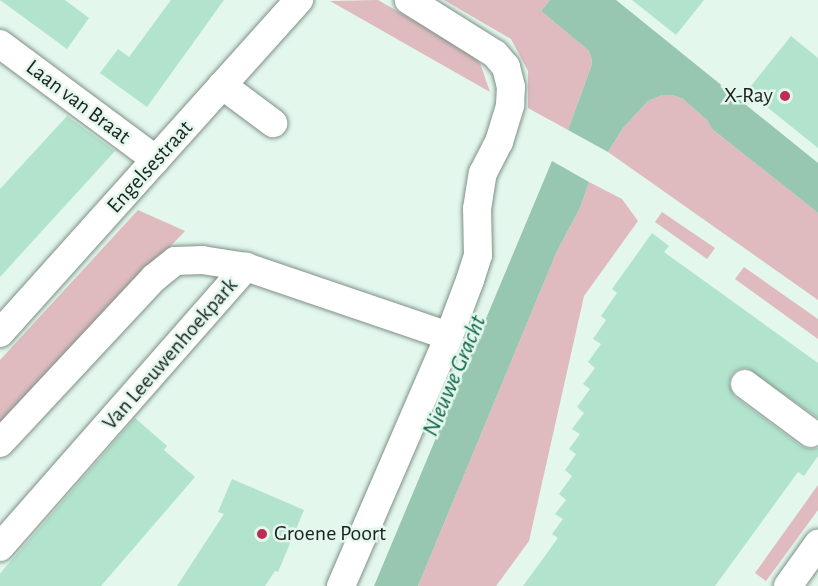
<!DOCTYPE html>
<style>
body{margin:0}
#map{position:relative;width:818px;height:586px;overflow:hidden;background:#e3f7ed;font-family:"Alegreya Sans",sans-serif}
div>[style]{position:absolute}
.green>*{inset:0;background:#dfbbbf}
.water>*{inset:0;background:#97c6b1}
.building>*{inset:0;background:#b2e3cd}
.roads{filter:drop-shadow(0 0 2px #7e9087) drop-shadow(0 0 2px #7e9087)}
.minor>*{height:28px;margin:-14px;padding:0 14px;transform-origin:14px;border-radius:14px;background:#fff}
.dots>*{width:16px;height:16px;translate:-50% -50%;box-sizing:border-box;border:3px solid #e3f7ed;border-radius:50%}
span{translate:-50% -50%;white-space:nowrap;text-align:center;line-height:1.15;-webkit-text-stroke:5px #e3f7ed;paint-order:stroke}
.poi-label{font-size:22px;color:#1b221f}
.right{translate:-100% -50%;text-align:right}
.left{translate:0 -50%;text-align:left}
.street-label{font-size:22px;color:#1b221f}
.water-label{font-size:24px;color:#10654a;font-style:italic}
</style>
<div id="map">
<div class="green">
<i style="clip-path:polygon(378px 0,464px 49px,480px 63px,490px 92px,330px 1px)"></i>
<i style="clip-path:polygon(444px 0,550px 0,541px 11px,588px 50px,591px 56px,592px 64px,568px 130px,528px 108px,528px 71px,511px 39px)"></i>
<i style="clip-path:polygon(662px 95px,673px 95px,683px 99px,707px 120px,712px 129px,818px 213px,818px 300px,608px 152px,623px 128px,648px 101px)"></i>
<i style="clip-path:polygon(589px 182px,622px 199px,638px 221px,584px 296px,529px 541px,496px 586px,418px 586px,557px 251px,580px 208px)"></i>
<i style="clip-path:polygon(138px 210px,185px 231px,0 427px,0 360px)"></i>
<i style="clip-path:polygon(662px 212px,715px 248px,707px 259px,655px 222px)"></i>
<i style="clip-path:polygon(744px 267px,818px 319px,818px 339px,735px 279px)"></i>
<i style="clip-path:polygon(818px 485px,818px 510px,766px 581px,755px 573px)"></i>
</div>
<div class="water">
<i style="clip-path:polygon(550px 0,616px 0,818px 163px,818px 213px,712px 129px,707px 120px,683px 99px,673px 95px,662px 95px,648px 101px,623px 128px,608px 152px,568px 130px,592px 64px,591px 56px,588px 50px,541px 11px)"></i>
<i style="clip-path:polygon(552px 161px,589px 182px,580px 208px,557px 251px,418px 586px,374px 586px)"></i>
</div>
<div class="building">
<i style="clip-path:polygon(0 0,65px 0,89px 18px,67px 49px)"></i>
<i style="clip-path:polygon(171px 0,224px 0,147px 107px,100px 73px,118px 49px,129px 57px)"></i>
<i style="clip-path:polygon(632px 0,704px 0,676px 35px)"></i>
<i style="clip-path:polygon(791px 36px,818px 58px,818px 148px,747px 91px)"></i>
<i style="clip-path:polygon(67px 116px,115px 151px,0 277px,0 189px)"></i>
<i style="clip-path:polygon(652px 233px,669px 246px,664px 252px,818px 363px,818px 418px,747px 368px,739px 369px,732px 374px,729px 383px,735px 397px,801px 446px,810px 449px,818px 448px,818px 456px,804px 476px,798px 472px,715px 586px,523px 586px,558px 538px,552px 534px,563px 519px,555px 514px,566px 500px,559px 494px,572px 476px,565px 470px,576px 454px,569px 449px,580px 434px,572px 429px,584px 413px,577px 407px,590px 389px,583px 384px,595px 368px,588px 362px,601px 344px,593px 339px,606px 320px,601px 316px,617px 293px,612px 289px)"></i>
<i style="clip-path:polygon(135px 418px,167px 446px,164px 450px,195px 477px,101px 586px,0 586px,0 574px,3px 570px)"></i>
<i style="clip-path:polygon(232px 479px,304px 510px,278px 572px,275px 571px,265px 586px,177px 586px,224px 514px,218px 512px)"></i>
</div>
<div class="roads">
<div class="minor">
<i style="left:0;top:44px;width:194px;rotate:36.6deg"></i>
<i style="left:222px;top:85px;width:64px;rotate:36.7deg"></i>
<i style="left:0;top:333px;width:448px;rotate:-48.1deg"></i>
<i style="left:745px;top:384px;width:82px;rotate:36.6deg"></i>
<i style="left:0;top:443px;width:226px;rotate:-47deg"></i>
<i style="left:154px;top:278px;width:27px;rotate:-39deg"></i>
<i style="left:175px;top:261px;width:27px;rotate:-2deg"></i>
<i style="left:202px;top:260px;width:45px;rotate:9deg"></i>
<i style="left:246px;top:267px;width:214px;rotate:18.8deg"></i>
<i style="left:0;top:547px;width:373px;rotate:-48.7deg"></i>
<i style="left:341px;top:586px;width:272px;rotate:-66.6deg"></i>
<i style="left:449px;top:336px;width:60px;rotate:-69.4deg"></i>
<i style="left:470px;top:280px;width:26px;rotate:-72deg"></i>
<i style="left:478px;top:255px;width:46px;rotate:-91.2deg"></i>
<i style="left:477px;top:209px;width:36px;rotate:-81deg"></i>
<i style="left:483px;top:173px;width:35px;rotate:-63deg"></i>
<i style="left:499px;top:142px;width:39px;rotate:-73deg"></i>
<i style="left:510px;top:105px;width:18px;rotate:-87deg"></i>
<i style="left:511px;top:87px;width:21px;rotate:-104deg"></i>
<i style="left:506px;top:67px;width:17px;rotate:-130deg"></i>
<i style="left:495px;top:54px;width:102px;rotate:-147.9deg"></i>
<i style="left:788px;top:586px;width:52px;rotate:-54.5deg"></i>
</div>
</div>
<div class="dots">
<i style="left:785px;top:96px;background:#bc2c53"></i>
<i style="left:262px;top:534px;background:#bc2c53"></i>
</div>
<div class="poi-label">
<span class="right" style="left:773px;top:96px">X-Ray</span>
<span class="left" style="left:274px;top:534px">Groene Poort</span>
</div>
<div class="street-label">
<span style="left:78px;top:102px;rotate:37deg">Laan van Braat</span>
<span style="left:150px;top:167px;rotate:-48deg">Engelsestraat</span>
<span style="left:170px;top:354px;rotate:-49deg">Van Leeuwenhoekpark</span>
</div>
<div class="water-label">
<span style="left:455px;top:376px;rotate:-67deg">Nieuwe Gracht</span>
</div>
</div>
